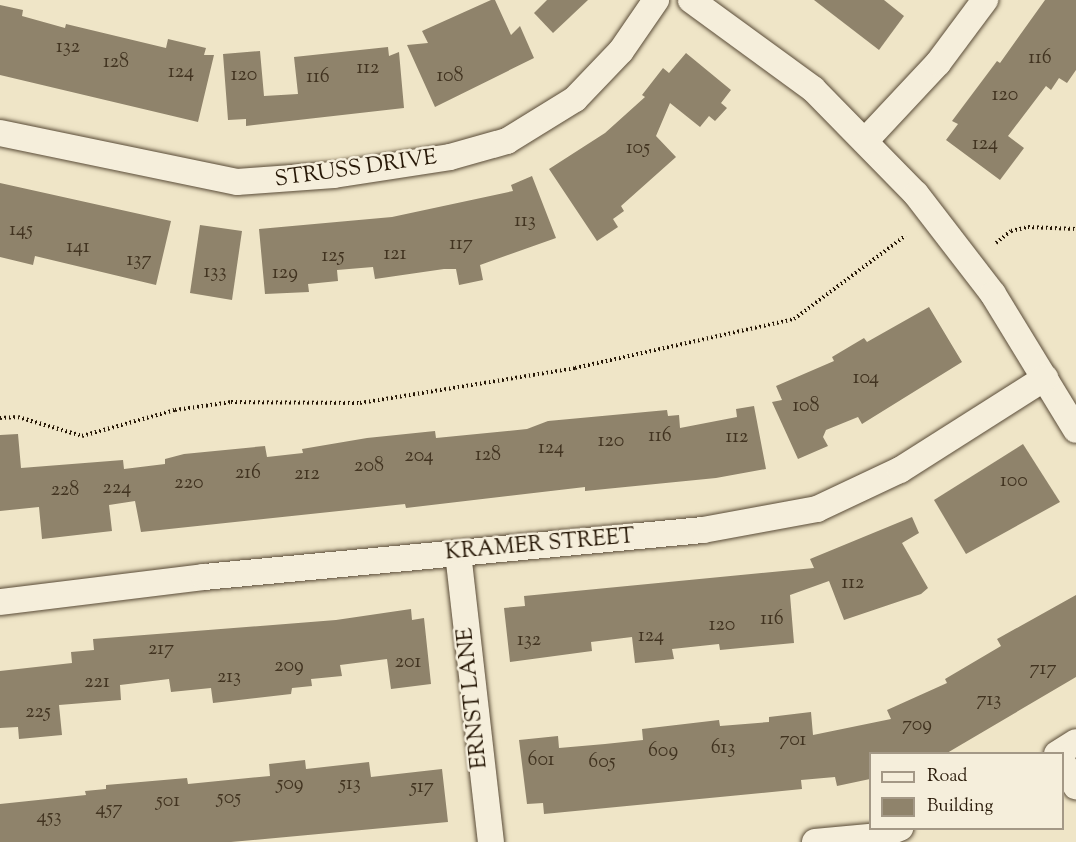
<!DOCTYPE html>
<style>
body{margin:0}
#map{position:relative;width:1076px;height:842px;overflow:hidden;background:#efe5c7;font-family:"Sorts Mill Goudy",serif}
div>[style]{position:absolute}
.building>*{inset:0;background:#8f836b}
.path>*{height:4px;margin-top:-2px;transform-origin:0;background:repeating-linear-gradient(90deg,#271807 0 1.5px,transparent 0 4.5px)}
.roads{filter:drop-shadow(0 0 2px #594b37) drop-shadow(0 0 2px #594b37)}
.street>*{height:26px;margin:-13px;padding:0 13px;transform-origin:13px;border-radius:13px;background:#f5eedb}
span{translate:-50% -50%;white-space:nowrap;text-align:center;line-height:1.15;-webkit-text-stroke:5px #f5eedb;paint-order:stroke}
.number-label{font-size:20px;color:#413320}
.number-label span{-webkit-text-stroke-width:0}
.street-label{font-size:22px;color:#271807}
.legend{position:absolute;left:869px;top:752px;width:195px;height:78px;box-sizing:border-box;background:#f5eedb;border:2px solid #a39886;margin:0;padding:8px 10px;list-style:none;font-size:18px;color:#271807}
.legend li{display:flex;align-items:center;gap:12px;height:30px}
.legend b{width:30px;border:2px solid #a39886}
</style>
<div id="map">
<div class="building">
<i style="clip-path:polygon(491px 0,495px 0,511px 35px,520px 26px,534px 58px,435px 107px,407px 45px,428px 43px,422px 31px)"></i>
<i style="clip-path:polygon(547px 0,588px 0,553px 33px,534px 13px)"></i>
<i style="clip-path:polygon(814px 0,884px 0,904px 16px,879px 50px)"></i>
<i style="clip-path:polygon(1045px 0,1076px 0,1076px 70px,1067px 83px,1059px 78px,1051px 90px,1046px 86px,1008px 136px,1024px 148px,1000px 180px,946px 140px,958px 124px,952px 121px,997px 61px,1000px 63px)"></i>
<i style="clip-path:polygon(0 5px,23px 10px,22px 16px,65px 28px,66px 24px,166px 48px,168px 39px,206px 48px,204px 55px,214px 55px,198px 122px,0 75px)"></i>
<i style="clip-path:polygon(388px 47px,389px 56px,399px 52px,404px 108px,246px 126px,246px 119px,228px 120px,223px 54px,260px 51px,264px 96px,298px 94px,294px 57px)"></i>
<i style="clip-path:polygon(686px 53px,731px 90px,721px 103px,727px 108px,715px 121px,709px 116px,700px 127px,670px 103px,656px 136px,676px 157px,621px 206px,624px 211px,613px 219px,618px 227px,597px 241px,549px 169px,605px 133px,645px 97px,642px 95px,663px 68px,669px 73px)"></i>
<i style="clip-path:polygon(532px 176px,556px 238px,480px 265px,483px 280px,459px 285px,456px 269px,444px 269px,375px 279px,373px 267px,337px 270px,338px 281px,308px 284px,309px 292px,265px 294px,259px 229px,392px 217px,513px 191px,511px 185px)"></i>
<i style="clip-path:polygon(0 183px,171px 221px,156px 285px,35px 256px,33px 265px,0 257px)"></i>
<i style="clip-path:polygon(200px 225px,242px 231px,232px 300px,190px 293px)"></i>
<i style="clip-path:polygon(929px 307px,962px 362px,862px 424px,858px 417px,826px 430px,823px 437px,828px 446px,798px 459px,772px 402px,782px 400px,776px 386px,834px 361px,832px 357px,864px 338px,867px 342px)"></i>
<i style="clip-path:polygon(754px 406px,766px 469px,716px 478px,585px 491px,585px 487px,406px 508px,405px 504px,141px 532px,135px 501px,109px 505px,112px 531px,42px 539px,39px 507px,0 511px,0 435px,18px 434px,21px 468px,123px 460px,124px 469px,165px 464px,165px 459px,184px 454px,265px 446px,267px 457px,303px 453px,302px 449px,367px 438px,435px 431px,436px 438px,527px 429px,548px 421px,667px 410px,668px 416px,679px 415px,680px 428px,737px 417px,736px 409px)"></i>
<i style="clip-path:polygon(1023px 444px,1060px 502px,966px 554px,934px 500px)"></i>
<i style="clip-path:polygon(912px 517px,919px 533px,902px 543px,928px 588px,921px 594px,844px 620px,829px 581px,790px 595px,794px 643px,720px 650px,719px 644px,672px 649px,674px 659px,635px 663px,632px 637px,591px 642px,592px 651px,510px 662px,504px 608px,525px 606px,524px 596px,814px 568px,810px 559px)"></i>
<i style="clip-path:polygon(1076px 595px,1076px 677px,947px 753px,870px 753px,870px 779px,837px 786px,835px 777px,801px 780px,802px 789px,544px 814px,543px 803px,527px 804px,519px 740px,558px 736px,559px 748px,605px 744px,643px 740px,642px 729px,719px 720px,720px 726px,769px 722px,769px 717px,811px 712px,813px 735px,891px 719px,887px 710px,947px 683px,945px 679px,1001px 646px,997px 639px)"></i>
<i style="clip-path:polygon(411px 609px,412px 620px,424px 618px,431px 684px,391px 689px,387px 659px,340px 665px,342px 676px,311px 679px,312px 686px,292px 688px,291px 694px,213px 703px,211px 688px,171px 692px,169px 679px,120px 685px,121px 700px,59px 705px,62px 735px,19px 739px,18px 727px,0 728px,0 671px,72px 663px,71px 652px,94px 650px,93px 639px,336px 620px)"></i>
<i style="clip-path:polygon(305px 760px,306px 769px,369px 762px,371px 777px,442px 769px,448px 822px,231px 842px,0 842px,0 804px,86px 795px,85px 791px,106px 789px,106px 785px,187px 778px,188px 784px,270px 776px,269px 764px)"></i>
</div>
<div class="path">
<i style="left:996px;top:243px;width:19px;rotate:-39deg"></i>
<i style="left:1011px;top:231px;width:17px;rotate:-13deg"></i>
<i style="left:1028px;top:227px;width:48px;rotate:2.4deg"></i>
<i style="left:0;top:418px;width:18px;rotate:-3deg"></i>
<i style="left:18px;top:417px;width:67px;rotate:16.5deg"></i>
<i style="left:82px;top:436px;width:97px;rotate:-15.6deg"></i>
<i style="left:175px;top:410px;width:57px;rotate:-8.1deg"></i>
<i style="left:231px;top:402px;width:129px;rotate:0.4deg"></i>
<i style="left:360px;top:403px;width:218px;rotate:-9.2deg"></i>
<i style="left:575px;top:368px;width:224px;rotate:-12.6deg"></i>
<i style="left:794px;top:319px;width:139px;rotate:-36.8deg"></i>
</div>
<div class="roads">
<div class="street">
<i style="left:691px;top:0;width:151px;rotate:36.1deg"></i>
<i style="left:813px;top:89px;width:147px;rotate:45.6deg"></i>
<i style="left:916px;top:194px;width:126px;rotate:52.4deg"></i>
<i style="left:993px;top:294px;width:159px;rotate:58.6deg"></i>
<i style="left:0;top:133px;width:242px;rotate:11.7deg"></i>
<i style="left:237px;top:182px;width:97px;rotate:-4.1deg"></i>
<i style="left:334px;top:175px;width:117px;rotate:-8.8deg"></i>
<i style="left:450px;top:157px;width:59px;rotate:-15.7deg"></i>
<i style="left:507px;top:141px;width:80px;rotate:-31.7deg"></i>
<i style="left:575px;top:99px;width:66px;rotate:-46.2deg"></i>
<i style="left:621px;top:51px;width:62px;rotate:-55.5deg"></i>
<i style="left:865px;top:141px;width:107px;rotate:-46.9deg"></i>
<i style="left:938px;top:63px;width:79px;rotate:-53.3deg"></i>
<i style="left:458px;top:553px;width:291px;rotate:83.5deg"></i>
<i style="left:0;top:602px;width:206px;rotate:-7deg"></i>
<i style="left:204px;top:577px;width:501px;rotate:-5.38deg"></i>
<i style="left:703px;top:530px;width:116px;rotate:-10.4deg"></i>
<i style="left:817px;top:509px;width:92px;rotate:-25.2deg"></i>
<i style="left:900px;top:470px;width:172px;rotate:-32.4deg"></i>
<i style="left:1057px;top:754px;width:22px;rotate:-32deg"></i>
<i style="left:1062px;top:761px;width:29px;rotate:61deg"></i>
<i style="left:815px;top:842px;width:65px;rotate:-5.3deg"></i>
<i style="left:880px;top:836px;width:22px;rotate:-22deg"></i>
</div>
</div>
<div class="number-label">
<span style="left:68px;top:47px">132</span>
<span style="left:1040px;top:58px">116</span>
<span style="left:116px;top:62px">128</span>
<span style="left:368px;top:68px">112</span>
<span style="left:181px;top:72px">124</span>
<span style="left:244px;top:75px">120</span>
<span style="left:450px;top:76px">108</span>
<span style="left:318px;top:77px">116</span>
<span style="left:1005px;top:95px">120</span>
<span style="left:985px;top:144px">124</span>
<span style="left:638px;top:148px">105</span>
<span style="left:525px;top:221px">113</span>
<span style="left:21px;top:230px">145</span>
<span style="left:461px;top:244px">117</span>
<span style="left:78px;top:247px">141</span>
<span style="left:395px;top:254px">121</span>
<span style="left:333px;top:256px">125</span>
<span style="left:139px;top:260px">137</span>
<span style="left:215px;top:272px">133</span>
<span style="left:285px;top:273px">129</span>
<span style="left:866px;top:378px">104</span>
<span style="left:806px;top:406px">108</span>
<span style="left:660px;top:436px">116</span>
<span style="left:737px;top:437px">112</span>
<span style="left:611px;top:441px">120</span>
<span style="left:551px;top:448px">124</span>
<span style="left:488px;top:455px">128</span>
<span style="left:419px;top:456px">204</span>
<span style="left:369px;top:466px">208</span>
<span style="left:248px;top:473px">216</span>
<span style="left:307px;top:474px">212</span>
<span style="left:1014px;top:481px">100</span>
<span style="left:189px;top:483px">220</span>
<span style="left:117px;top:488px">224</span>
<span style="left:65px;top:490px">228</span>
<span style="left:853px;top:583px">112</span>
<span style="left:772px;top:619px">116</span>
<span style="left:722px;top:625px">120</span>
<span style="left:651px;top:636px">124</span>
<span style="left:529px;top:640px">132</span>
<span style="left:161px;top:649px">217</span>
<span style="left:408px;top:662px">201</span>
<span style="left:289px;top:666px">209</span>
<span style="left:1043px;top:669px">717</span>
<span style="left:229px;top:677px">213</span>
<span style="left:97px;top:682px">221</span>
<span style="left:989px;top:700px">713</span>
<span style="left:38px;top:712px">225</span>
<span style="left:917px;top:725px">709</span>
<span style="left:793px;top:740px">701</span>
<span style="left:723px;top:748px">613</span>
<span style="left:663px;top:751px">609</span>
<span style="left:541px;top:760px">601</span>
<span style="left:602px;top:762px">605</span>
<span style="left:290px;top:784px">509</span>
<span style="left:350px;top:784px">513</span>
<span style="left:422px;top:787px">517</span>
<span style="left:229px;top:798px">505</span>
<span style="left:168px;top:801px">501</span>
<span style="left:109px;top:809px">457</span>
<span style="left:49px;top:817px">453</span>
</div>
<div class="street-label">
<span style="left:356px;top:170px;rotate:-8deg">STRUSS DRIVE</span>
<span style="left:540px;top:546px;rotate:-5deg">KRAMER STREET</span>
<span style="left:474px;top:698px;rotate:-96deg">ERNST LANE</span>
</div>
<ul class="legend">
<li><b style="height:8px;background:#f5eedb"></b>Road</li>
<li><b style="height:16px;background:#8f836b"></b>Building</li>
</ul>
</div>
